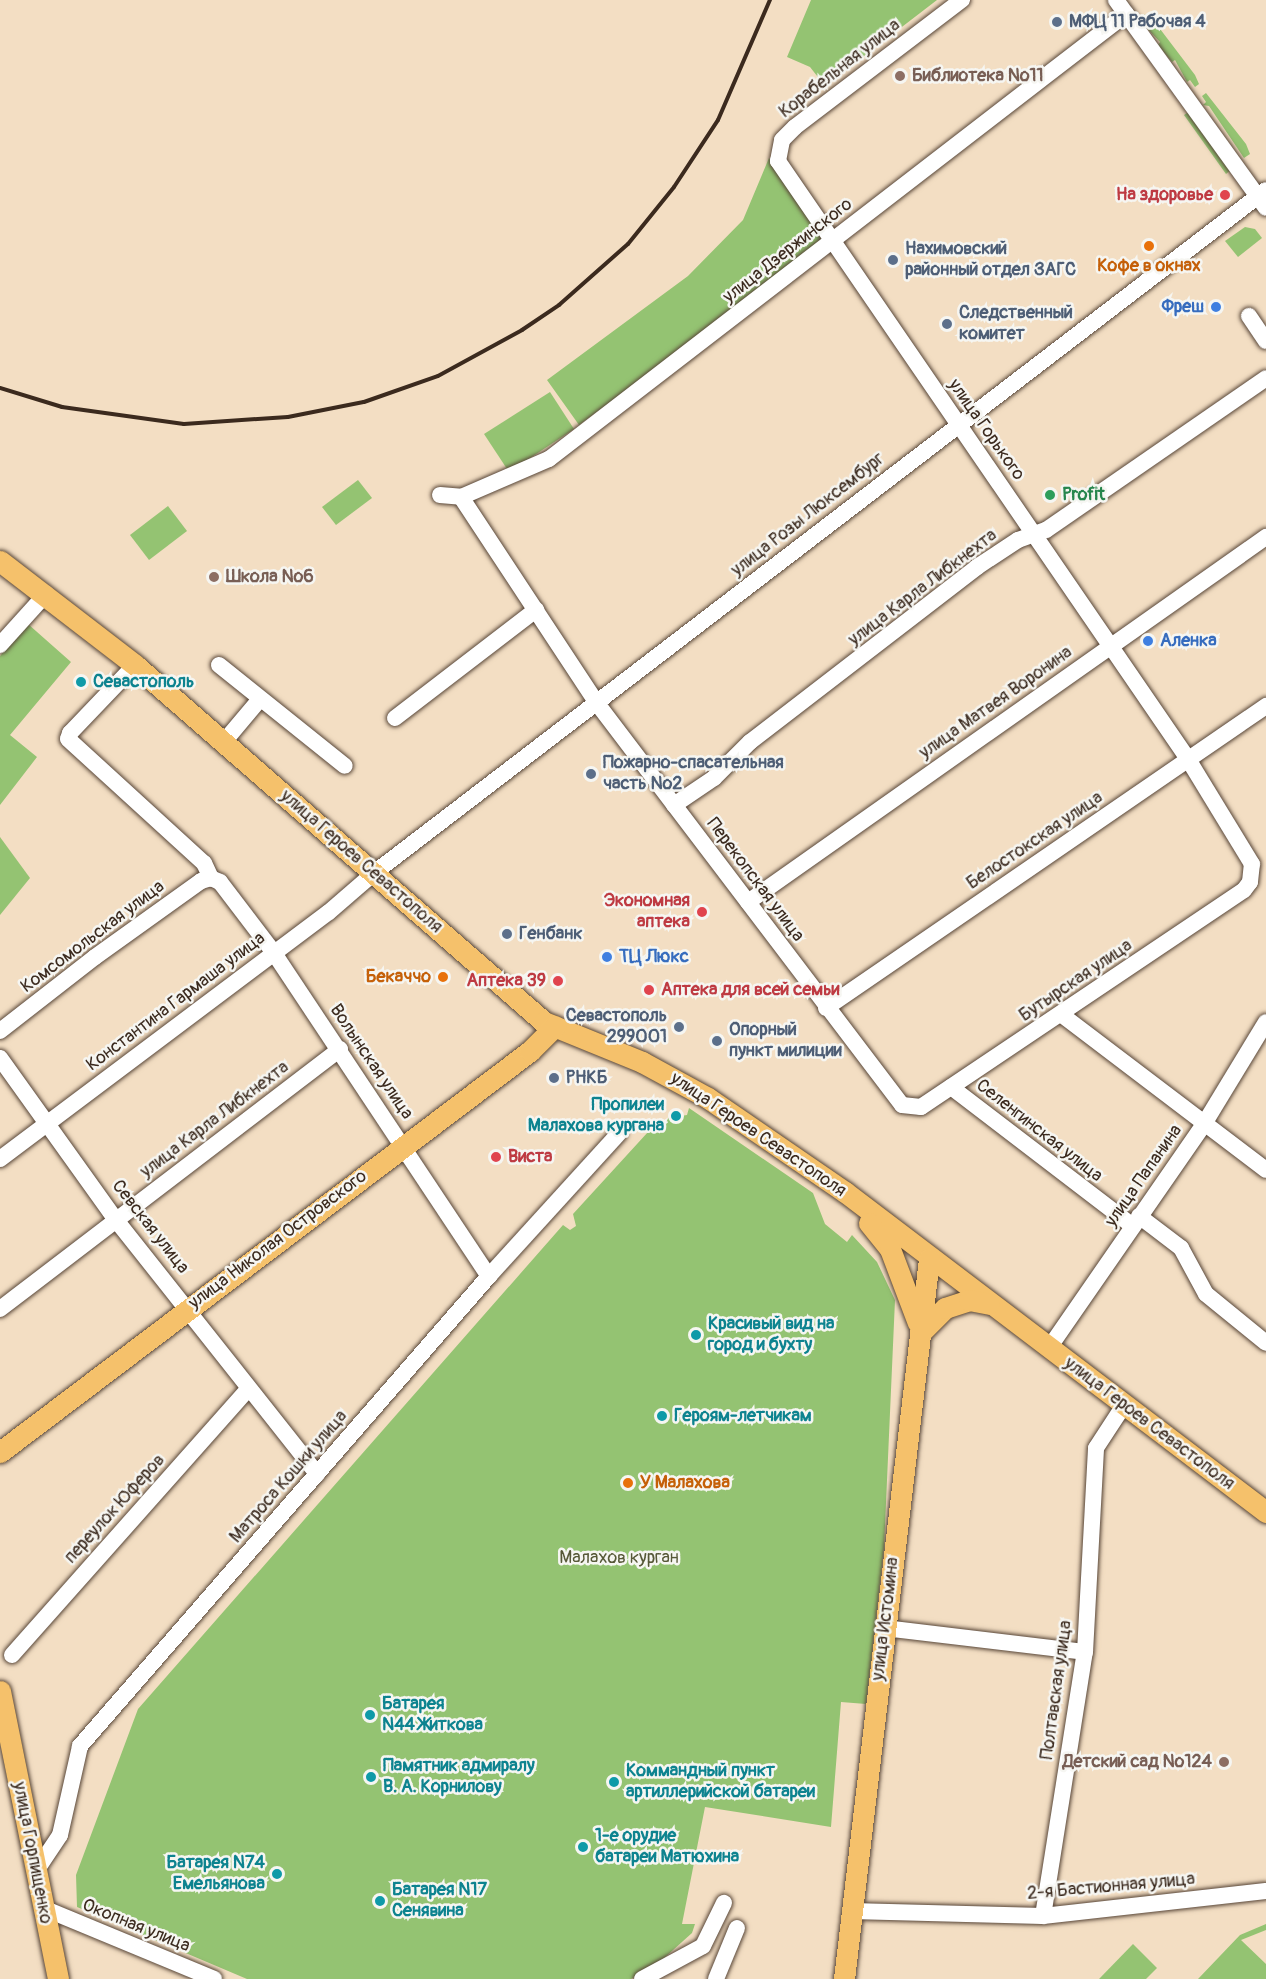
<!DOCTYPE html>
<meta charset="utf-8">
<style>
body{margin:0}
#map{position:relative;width:1266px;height:1979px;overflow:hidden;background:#f3dec3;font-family:Pangolin,sans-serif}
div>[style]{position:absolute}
.green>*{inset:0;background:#94c372}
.roads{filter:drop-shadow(0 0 2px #574537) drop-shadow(0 0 2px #574537)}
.minor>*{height:16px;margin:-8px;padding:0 8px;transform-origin:8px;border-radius:8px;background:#fff}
.major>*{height:21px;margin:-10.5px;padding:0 10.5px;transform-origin:10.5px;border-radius:10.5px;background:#f5c16b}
.rail>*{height:4px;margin:-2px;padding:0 2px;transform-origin:2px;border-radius:2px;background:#3b2a1e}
.dots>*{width:16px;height:16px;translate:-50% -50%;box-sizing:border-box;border:3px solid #f6f6f2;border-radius:50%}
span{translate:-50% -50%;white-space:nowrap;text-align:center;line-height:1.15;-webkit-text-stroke:5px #f6f6f2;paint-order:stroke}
.service-label{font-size:18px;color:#4e5e75;font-weight:700}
.left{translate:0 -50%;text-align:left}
.right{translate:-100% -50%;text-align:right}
.street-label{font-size:18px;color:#3b2a1e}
.education-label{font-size:18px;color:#785e54;font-weight:700}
.health-label{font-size:18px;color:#be3a42;font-weight:700}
.food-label{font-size:18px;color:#c56008;font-weight:700}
.shop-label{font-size:18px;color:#366cbe;font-weight:700}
.leisure-label{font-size:18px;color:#27864d;font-weight:700}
.culture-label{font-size:18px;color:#0d838f;font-weight:700}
.park-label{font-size:18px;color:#565837}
</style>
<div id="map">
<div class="green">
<i style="clip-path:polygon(811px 0,937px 0,825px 86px,810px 67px,787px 57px)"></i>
<i style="clip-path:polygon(1144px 14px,1148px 20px,1151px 17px,1195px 75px,1199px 84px,1195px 87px,1190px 80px,1187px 82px,1175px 60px,1172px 62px,1158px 45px,1160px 42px,1143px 24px)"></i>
<i style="clip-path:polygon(1206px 93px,1246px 144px,1250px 154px,1244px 158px,1209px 106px,1203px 105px,1206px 102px,1202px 96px)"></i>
<i style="clip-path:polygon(1190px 111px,1232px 169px,1226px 174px,1184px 115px)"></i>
<i style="clip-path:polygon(769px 158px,830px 240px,579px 425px,547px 380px,688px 276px,743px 220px)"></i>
<i style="clip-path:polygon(1245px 227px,1255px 229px,1262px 238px,1238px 257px,1225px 241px)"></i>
<i style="clip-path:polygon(550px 392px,574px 429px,509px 472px,484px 434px)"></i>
<i style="clip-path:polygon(358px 480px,372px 498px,336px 525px,322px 507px)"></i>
<i style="clip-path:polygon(168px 506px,187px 531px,149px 560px,130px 535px)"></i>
<i style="clip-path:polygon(28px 624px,71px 662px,10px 735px,37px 757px,0 805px,0 656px)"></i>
<i style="clip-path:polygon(0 837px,30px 878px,0 915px)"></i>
<i style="clip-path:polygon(689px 1108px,813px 1193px,825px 1224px,847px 1242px,852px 1235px,877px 1262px,895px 1300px,884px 1548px,866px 1704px,841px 1702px,831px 1827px,705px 1807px,682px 1924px,695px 1924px,692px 1933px,653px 1968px,631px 1979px,247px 1979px,77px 1907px,76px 1875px,138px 1709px,563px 1225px,570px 1230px,576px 1226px,573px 1214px,648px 1132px,666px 1124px,668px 1118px,687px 1115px)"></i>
<i style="clip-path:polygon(1266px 1924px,1266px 1930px,1241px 1940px,1266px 1964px,1266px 1979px,1198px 1979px,1240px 1935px)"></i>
<i style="clip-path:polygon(1133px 1944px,1157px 1968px,1146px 1979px,1099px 1979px)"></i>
</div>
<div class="roads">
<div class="minor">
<i style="left:1116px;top:0;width:256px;rotate:54.2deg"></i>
<i style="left:1249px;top:316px;width:30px;rotate:56deg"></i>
<i style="left:440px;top:495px;width:21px;rotate:5deg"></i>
<i style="left:461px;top:497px;width:245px;rotate:56.6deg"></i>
<i style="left:596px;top:702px;width:506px;rotate:52.79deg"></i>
<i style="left:902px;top:1105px;width:19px;rotate:6deg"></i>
<i style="left:921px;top:1107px;width:389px;rotate:-33.9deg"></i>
<i style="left:1244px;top:890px;width:10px;rotate:-53deg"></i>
<i style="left:1250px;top:882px;width:18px;rotate:-84deg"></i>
<i style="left:1252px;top:864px;width:123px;rotate:-121.4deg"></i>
<i style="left:1188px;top:759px;width:725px;rotate:-124.44deg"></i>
<i style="left:778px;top:161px;width:21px;rotate:-79deg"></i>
<i style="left:782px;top:140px;width:18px;rotate:-45deg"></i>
<i style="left:795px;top:127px;width:210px;rotate:-37.3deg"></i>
<i style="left:461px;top:497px;width:96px;rotate:-23.4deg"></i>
<i style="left:549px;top:459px;width:729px;rotate:-37.64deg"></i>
<i style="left:0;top:645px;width:69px;rotate:-48deg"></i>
<i style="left:135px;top:665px;width:94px;rotate:133.7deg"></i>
<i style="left:70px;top:733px;width:6px;rotate:108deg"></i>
<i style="left:68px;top:739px;width:184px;rotate:42.4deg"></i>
<i style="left:204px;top:863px;width:17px;rotate:65deg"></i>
<i style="left:219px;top:665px;width:161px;rotate:38.7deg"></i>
<i style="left:395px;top:718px;width:178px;rotate:-37.5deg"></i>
<i style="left:223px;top:743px;width:57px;rotate:-49.9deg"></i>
<i style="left:674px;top:805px;width:48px;rotate:-34deg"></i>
<i style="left:714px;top:778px;width:51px;rotate:-45deg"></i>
<i style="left:750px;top:742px;width:287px;rotate:-37.6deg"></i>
<i style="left:977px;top:567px;width:49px;rotate:-33.4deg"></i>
<i style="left:1018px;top:540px;width:30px;rotate:-20deg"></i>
<i style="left:1046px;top:530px;width:267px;rotate:-34.6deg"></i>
<i style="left:211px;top:878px;width:10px;rotate:24deg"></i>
<i style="left:220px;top:882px;width:89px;rotate:52.7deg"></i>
<i style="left:274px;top:953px;width:388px;rotate:56.4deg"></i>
<i style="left:748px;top:902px;width:634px;rotate:-35.17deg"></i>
<i style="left:826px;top:1008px;width:534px;rotate:-34.46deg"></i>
<i style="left:1062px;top:1015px;width:256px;rotate:37.2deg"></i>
<i style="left:0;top:1031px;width:120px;rotate:-37.9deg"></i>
<i style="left:95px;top:957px;width:130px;rotate:-35.6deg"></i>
<i style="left:201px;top:881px;width:10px;rotate:-17deg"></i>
<i style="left:0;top:1058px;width:199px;rotate:54.4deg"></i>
<i style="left:116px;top:1220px;width:324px;rotate:51.6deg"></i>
<i style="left:951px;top:1087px;width:229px;rotate:37.4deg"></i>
<i style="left:0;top:1159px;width:411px;rotate:-36.9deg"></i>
<i style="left:329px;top:912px;width:60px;rotate:-40.9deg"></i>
<i style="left:374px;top:873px;width:1123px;rotate:-37.44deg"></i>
<i style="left:1139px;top:1216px;width:53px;rotate:37.3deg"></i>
<i style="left:1181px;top:1248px;width:52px;rotate:61.5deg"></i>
<i style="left:1206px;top:1294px;width:77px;rotate:39.2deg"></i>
<i style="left:0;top:1309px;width:428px;rotate:-37.4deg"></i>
<i style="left:1049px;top:1348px;width:272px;rotate:-55.3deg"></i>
<i style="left:1204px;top:1124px;width:119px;rotate:-58.7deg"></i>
<i style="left:884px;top:1628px;width:202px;rotate:6.8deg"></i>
<i style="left:12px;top:1655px;width:356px;rotate:-48.4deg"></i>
<i style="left:36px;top:1871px;width:43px;rotate:-56.3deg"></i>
<i style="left:60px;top:1835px;width:91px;rotate:-77.3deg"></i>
<i style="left:80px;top:1746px;width:623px;rotate:-48.97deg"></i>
<i style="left:489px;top:1276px;width:193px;rotate:-47.7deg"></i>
<i style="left:43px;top:1908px;width:185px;rotate:22.5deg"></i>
<i style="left:851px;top:1911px;width:192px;rotate:1.5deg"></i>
<i style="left:1043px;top:1916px;width:224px;rotate:-6.4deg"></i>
<i style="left:1043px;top:1916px;width:267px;rotate:-81deg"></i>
<i style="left:1085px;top:1652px;width:204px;rotate:-86.9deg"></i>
<i style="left:1096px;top:1448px;width:51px;rotate:-56.9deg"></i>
<i style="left:642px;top:1979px;width:69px;rotate:-28.4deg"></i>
<i style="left:703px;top:1946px;width:48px;rotate:-64deg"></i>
<i style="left:716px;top:1979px;width:55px;rotate:-67.6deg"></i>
</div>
<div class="major">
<i style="left:0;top:561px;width:170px;rotate:37.6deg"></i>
<i style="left:135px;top:665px;width:543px;rotate:41.12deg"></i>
<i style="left:544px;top:1022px;width:106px;rotate:22.2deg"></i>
<i style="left:642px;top:1062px;width:75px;rotate:28.6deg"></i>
<i style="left:708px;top:1098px;width:166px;rotate:34.5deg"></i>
<i style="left:845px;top:1192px;width:529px;rotate:37.24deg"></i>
<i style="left:869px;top:1223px;width:33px;rotate:51deg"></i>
<i style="left:890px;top:1249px;width:79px;rotate:69.3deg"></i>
<i style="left:921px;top:1332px;width:34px;rotate:-45deg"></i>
<i style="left:945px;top:1308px;width:25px;rotate:-18deg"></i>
<i style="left:969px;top:1300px;width:20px;rotate:11deg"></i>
<i style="left:0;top:1452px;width:665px;rotate:-37.11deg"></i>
<i style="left:530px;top:1051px;width:35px;rotate:-45deg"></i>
<i style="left:0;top:1691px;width:294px;rotate:78.6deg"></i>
<i style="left:844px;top:1979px;width:725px;rotate:-83.27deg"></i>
</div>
</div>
<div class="rail">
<i style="left:0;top:388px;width:65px;rotate:17deg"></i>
<i style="left:62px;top:407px;width:123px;rotate:7.9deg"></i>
<i style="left:184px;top:424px;width:104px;rotate:-3.9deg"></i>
<i style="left:288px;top:417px;width:77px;rotate:-11.2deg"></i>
<i style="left:364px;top:402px;width:78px;rotate:-19.4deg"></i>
<i style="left:438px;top:376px;width:96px;rotate:-28.7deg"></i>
<i style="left:522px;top:330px;width:45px;rotate:-34deg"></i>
<i style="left:559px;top:305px;width:92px;rotate:-41.5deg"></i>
<i style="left:628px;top:244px;width:73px;rotate:-51.1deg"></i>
<i style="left:674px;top:187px;width:80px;rotate:-56.7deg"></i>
<i style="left:718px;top:120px;width:131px;rotate:-66.6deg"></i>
</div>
<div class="dots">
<i style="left:1057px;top:22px;background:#5c6f8a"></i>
<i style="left:900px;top:76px;background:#8d6e63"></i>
<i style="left:1225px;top:195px;background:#e0444e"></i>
<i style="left:1149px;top:246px;background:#e8710a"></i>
<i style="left:893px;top:260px;background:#5c6f8a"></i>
<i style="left:1216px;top:307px;background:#3f7fe0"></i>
<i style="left:947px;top:324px;background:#5c6f8a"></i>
<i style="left:1050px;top:495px;background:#2e9e5b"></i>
<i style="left:214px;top:577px;background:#8d6e63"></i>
<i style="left:1148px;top:641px;background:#3f7fe0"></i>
<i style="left:81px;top:682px;background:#0f9aa8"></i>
<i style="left:591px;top:774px;background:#5c6f8a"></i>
<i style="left:702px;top:912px;background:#e0444e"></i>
<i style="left:507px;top:934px;background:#5c6f8a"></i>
<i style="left:607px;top:957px;background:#3f7fe0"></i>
<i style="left:443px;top:977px;background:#e8710a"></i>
<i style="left:558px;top:981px;background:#e0444e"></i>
<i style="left:649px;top:990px;background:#e0444e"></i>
<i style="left:679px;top:1027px;background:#5c6f8a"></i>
<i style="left:717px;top:1041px;background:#5c6f8a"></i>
<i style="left:554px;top:1078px;background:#5c6f8a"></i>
<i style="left:676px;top:1116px;background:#0f9aa8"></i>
<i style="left:496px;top:1157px;background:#e0444e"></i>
<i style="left:696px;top:1335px;background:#0f9aa8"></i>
<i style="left:662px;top:1416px;background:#0f9aa8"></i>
<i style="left:628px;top:1483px;background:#e8710a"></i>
<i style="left:370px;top:1715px;background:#0f9aa8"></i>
<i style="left:1224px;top:1762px;background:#8d6e63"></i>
<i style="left:371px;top:1777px;background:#0f9aa8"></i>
<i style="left:614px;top:1782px;background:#0f9aa8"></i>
<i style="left:583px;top:1847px;background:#0f9aa8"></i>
<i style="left:277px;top:1874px;background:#0f9aa8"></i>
<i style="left:380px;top:1901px;background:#0f9aa8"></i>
</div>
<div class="service-label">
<span class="left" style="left:1069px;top:22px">МФЦ 11 Рабочая 4</span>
<span class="left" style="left:905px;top:260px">Нахимовский<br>районный отдел ЗАГС</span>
<span class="left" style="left:959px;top:324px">Следственный<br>комитет</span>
<span class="left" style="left:603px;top:774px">Пожарно-спасательная<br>часть №2</span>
<span class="left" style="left:519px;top:934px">Генбанк</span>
<span class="right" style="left:667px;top:1027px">Севастополь<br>299001</span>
<span class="left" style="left:729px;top:1041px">Опорный<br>пункт милиции</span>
<span class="left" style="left:566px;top:1078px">РНКБ</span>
</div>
<div class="street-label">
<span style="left:840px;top:69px;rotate:-38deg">Корабельная улица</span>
<span style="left:788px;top:251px;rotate:-38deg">улица Дзержинского</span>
<span style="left:986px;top:430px;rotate:55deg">улица Горького</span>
<span style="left:808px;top:515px;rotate:-38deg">улица Розы Люксембург</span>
<span style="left:923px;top:588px;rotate:-37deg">улица Карла Либкнехта</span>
<span style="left:996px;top:703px;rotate:-35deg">улица Матвея Воронина</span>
<span style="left:1035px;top:841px;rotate:-34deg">Белостокская улица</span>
<span style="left:361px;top:862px;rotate:41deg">улица Героев Севастополя</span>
<span style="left:755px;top:880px;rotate:53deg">Перекопская улица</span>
<span style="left:93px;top:937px;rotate:-37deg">Комсомольская улица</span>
<span style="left:1076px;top:981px;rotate:-34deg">Бутырская улица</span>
<span style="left:176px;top:1002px;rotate:-37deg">Константина Гармаша улица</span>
<span style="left:371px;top:1062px;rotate:56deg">Волынская улица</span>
<span style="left:215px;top:1120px;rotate:-37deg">улица Карла Либкнехта</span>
<span style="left:1039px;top:1131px;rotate:38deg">Селенгинская улица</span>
<span style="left:758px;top:1135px;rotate:34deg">улица Героев Севастополя</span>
<span style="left:1144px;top:1176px;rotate:-55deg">улица Папанина</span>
<span style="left:150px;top:1227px;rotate:52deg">Севская улица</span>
<span style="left:278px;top:1240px;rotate:-37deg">улица Николая Островского</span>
<span style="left:1149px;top:1424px;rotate:37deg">улица Героев Севастополя</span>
<span style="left:289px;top:1477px;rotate:-49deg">Матроса Кошки улица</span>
<span style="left:115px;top:1509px;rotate:-48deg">переулок Юферов</span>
<span style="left:886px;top:1619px;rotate:-83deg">улица Истомина</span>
<span style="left:1057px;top:1690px;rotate:-82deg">Полтавская улица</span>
<span style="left:32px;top:1853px;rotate:79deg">улица Горпищенко</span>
<span style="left:1111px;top:1887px;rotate:-5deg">2-я Бастионная улица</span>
<span style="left:136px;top:1926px;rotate:22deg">Окопная улица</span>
</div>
<div class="education-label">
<span class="left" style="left:912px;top:76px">Библиотека №11</span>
<span class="left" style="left:226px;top:577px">Школа №6</span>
<span class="right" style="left:1212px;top:1762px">Детский сад №124</span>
</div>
<div class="health-label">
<span class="right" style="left:1213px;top:195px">На здоровье</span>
<span class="right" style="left:690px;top:912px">Экономная<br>аптека</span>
<span class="right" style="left:546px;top:981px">Аптека 39</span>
<span class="left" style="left:661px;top:990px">Аптека для всей семьи</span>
<span class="left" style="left:508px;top:1157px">Виста</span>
</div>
<div class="food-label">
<span style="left:1149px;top:266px">Кофе в окнах</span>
<span class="right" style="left:431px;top:977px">Бекаччо</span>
<span class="left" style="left:640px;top:1483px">У Малахова</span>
</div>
<div class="shop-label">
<span class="right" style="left:1204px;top:307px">Фреш</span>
<span class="left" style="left:1160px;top:641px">Аленка</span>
<span class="left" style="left:619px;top:957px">ТЦ Люкс</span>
</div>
<div class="leisure-label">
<span class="left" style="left:1062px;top:495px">Profit</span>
</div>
<div class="culture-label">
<span class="left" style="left:93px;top:682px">Севастополь</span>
<span class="right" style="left:664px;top:1116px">Пропилеи<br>Малахова кургана</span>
<span class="left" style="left:708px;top:1335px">Красивый вид на<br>город и бухту</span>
<span class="left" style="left:674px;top:1416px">Героям-летчикам</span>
<span class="left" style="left:382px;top:1715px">Батарея<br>N44 Житкова</span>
<span class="left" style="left:383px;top:1777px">Памятник адмиралу<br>В. А. Корнилову</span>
<span class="left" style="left:626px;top:1782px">Коммандный пункт<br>артиллерийской батареи</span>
<span class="left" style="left:595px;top:1847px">1-е орудие<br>батареи Матюхина</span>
<span class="right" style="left:265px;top:1874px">Батарея N74<br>Емельянова</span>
<span class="left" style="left:392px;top:1901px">Батарея N17<br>Сенявина</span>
</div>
<div class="park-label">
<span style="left:619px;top:1558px">Малахов курган</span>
</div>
</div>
